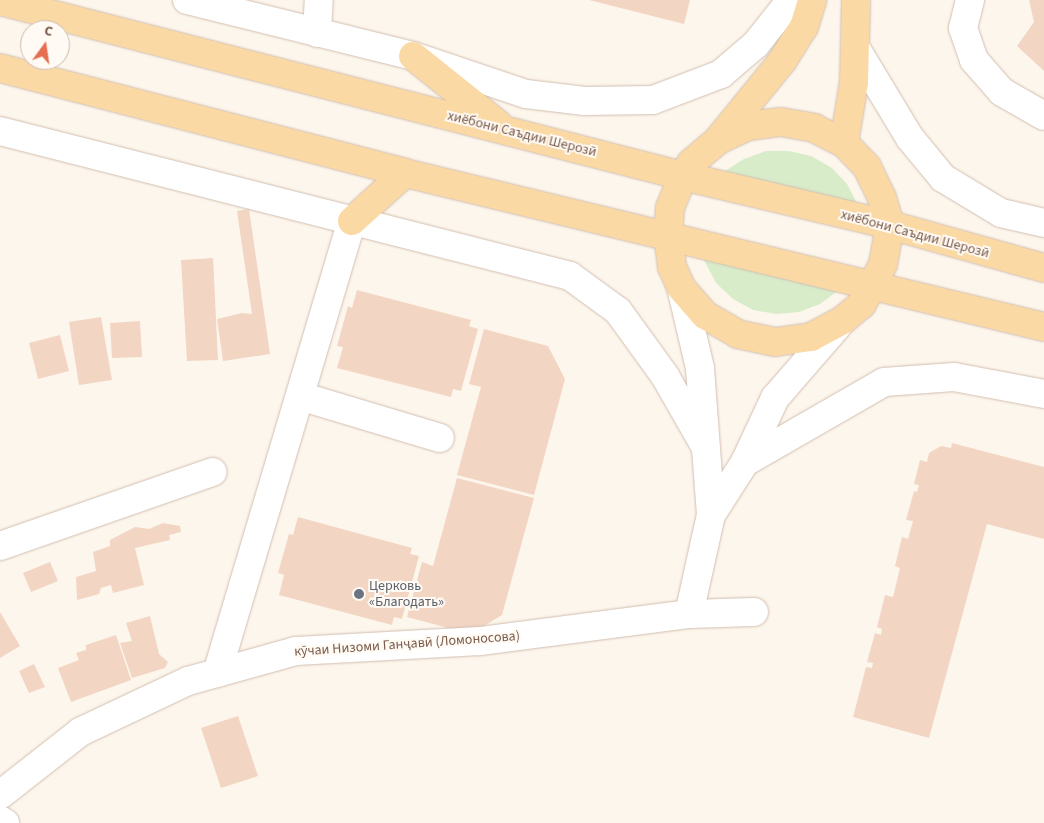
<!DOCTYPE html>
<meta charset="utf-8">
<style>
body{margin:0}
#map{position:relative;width:1044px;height:823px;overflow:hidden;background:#fdf6ec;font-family:"Source Sans 3",sans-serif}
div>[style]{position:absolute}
.green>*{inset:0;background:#d8ecc9}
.building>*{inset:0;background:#f3d5c3}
.roads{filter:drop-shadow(0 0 1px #d1beb0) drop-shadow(0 0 1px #d1beb0)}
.minor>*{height:28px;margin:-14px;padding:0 14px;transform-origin:14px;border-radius:14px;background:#fff}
.major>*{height:28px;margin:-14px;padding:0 14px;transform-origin:14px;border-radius:14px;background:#fbd9a5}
.dots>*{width:14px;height:14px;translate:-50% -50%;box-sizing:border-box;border:2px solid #fffaf3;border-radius:50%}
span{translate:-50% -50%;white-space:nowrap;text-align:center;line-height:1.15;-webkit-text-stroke:4px #fffaf3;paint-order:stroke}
.street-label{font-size:14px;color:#7a5c4d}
.worship-label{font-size:14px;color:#5b616d}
.left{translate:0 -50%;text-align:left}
.north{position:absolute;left:20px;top:20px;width:50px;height:50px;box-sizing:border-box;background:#fffaf3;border:1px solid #cabbb1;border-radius:50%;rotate:14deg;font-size:14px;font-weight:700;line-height:20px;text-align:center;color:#7a5c4d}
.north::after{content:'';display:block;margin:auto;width:18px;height:22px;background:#e76f51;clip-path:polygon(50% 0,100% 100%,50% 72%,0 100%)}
</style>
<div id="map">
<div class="green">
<i style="clip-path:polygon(766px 151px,789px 151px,811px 156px,832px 168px,847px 184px,858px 205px,725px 171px,744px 159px)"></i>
<i style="clip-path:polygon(703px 258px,839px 290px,820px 304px,799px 312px,776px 314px,753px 310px,733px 299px,716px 283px)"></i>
</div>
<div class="building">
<i style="clip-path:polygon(589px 0,690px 0,684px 24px)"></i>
<i style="clip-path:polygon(1029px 0,1044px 0,1044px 71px,1017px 46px,1034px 22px)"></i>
<i style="clip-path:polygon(249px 209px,270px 354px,223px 361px,217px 319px,242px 313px,252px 314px,237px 211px)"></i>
<i style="clip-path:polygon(213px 258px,218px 360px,187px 361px,181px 260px)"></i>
<i style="clip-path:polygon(357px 290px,471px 320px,469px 326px,478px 329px,461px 391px,453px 389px,451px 397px,337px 368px,343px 347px,337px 346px,348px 306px,352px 308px)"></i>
<i style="clip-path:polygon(101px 317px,112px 380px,79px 385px,69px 322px)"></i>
<i style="clip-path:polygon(140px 321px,142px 357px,112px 358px,110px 323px)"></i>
<i style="clip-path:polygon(484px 329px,548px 346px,565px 379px,534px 495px,457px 475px,481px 387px,469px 384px)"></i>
<i style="clip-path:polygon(60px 335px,69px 371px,38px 379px,29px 343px)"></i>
<i style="clip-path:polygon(952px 443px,1044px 467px,1044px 539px,987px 524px,929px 738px,853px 717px,866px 667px,872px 668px,873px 663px,867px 662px,875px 633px,881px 635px,882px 629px,877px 627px,885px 595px,893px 597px,900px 568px,895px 566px,902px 537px,908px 539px,913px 521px,906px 520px,914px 491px,917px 492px,919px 485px,914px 484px,920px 460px,927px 462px,929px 453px,941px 446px,951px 448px)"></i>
<i style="clip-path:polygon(457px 478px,534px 498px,502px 615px,471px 634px,407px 617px,422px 562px,433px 566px)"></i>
<i style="clip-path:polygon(298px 517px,412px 548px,410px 554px,419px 556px,402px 619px,394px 617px,392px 625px,279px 595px,284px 575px,278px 573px,289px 534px,293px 535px)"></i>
<i style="clip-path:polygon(163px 523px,180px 526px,181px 532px,169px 535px,170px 540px,135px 548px,144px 585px,113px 593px,111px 585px,101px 588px,99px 594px,77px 600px,76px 577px,96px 571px,93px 552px,110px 546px,110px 540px,135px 527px,149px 529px)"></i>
<i style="clip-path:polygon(50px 562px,58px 581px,31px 592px,23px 573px)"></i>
<i style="clip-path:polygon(0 612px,20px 646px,0 658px)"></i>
<i style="clip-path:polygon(150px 616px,159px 654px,168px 662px,165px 668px,132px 678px,120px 643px,132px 641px,126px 623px)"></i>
<i style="clip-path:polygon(116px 635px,131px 680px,71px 702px,58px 668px,79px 660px,76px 653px,86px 650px,86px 645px)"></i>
<i style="clip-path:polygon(34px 664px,45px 687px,29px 693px,19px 671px)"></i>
<i style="clip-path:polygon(238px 716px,258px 776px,221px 788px,201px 728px)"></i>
</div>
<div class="roads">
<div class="minor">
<i style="left:187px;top:0;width:233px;rotate:13.9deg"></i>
<i style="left:413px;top:56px;width:119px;rotate:18.6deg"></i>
<i style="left:526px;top:94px;width:59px;rotate:6.8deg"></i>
<i style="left:585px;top:101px;width:68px;rotate:-0.8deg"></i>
<i style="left:653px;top:100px;width:73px;rotate:-20.9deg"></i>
<i style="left:721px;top:74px;width:46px;rotate:-40.6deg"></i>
<i style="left:756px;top:44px;width:56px;rotate:-51.5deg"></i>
<i style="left:970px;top:0;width:29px;rotate:104deg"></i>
<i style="left:963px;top:28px;width:34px;rotate:71deg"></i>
<i style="left:974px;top:60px;width:43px;rotate:48.8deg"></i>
<i style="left:1002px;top:92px;width:48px;rotate:29.7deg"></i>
<i style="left:317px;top:33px;width:33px;rotate:-87deg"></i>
<i style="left:855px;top:47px;width:106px;rotate:58.9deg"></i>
<i style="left:910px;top:138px;width:52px;rotate:50.5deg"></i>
<i style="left:943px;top:178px;width:68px;rotate:31.1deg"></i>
<i style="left:1001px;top:213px;width:44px;rotate:13.1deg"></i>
<i style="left:0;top:131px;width:588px;rotate:14.27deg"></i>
<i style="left:570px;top:276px;width:59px;rotate:36.1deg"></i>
<i style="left:618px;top:311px;width:80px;rotate:54.1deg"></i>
<i style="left:665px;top:376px;width:78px;rotate:60.2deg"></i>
<i style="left:300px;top:396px;width:146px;rotate:16.7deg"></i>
<i style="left:745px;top:462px;width:160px;rotate:-29.9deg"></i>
<i style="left:884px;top:382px;width:70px;rotate:-4.1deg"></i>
<i style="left:954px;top:377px;width:92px;rotate:10.7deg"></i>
<i style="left:711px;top:515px;width:63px;rotate:-57.3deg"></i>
<i style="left:745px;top:462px;width:71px;rotate:-64.9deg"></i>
<i style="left:775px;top:398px;width:99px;rotate:-49.1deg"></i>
<i style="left:0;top:546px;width:225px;rotate:-19.2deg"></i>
<i style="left:689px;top:614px;width:65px;rotate:-1.8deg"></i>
<i style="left:217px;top:673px;width:472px;rotate:-73.4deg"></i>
<i style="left:0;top:795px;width:102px;rotate:-38.2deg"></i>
<i style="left:80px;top:732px;width:119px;rotate:-25.3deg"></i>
<i style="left:188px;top:681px;width:112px;rotate:-15.5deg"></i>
<i style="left:296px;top:651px;width:184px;rotate:-3.1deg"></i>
<i style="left:480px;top:641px;width:211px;rotate:-7.4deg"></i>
<i style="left:689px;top:614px;width:101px;rotate:-77.5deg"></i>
<i style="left:711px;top:515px;width:147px;rotate:-94.3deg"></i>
<i style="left:700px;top:368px;width:83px;rotate:-103.2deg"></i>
<i style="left:0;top:820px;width:6px;rotate:31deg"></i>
</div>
<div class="major">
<i style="left:0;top:1px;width:705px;rotate:14.37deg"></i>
<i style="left:683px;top:176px;width:213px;rotate:13.3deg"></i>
<i style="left:890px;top:225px;width:160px;rotate:15.6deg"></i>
<i style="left:413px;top:56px;width:109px;rotate:38.7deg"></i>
<i style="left:0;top:68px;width:418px;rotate:14.5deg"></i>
<i style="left:405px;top:173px;width:657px;rotate:13.55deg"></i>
<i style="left:718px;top:140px;width:33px;rotate:-25deg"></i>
<i style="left:748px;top:126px;width:33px;rotate:-7deg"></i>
<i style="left:781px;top:122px;width:34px;rotate:10deg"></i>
<i style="left:814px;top:128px;width:34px;rotate:27deg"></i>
<i style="left:844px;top:143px;width:33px;rotate:46deg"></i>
<i style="left:867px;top:167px;width:34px;rotate:64deg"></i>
<i style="left:882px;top:198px;width:28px;rotate:73deg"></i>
<i style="left:890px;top:225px;width:40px;rotate:100deg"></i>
<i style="left:883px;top:264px;width:22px;rotate:117deg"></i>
<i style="left:873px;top:284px;width:23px;rotate:119deg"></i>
<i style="left:862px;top:304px;width:25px;rotate:140deg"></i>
<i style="left:843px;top:320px;width:36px;rotate:152deg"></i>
<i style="left:811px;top:337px;width:36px;rotate:172deg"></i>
<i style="left:775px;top:342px;width:38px;rotate:-168deg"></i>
<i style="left:738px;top:334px;width:38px;rotate:-150deg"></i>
<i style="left:705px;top:315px;width:37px;rotate:-131deg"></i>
<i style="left:681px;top:287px;width:22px;rotate:-114deg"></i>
<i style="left:672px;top:267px;width:31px;rotate:-97deg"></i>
<i style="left:668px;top:236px;width:28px;rotate:-86deg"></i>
<i style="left:670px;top:208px;width:35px;rotate:-68deg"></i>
<i style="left:683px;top:176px;width:15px;rotate:-58deg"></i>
<i style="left:691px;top:163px;width:35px;rotate:-40deg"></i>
<i style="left:718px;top:140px;width:103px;rotate:-50.9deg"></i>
<i style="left:783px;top:60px;width:39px;rotate:-58deg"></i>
<i style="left:804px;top:27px;width:28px;rotate:-73deg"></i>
<i style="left:844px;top:143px;width:62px;rotate:-80.7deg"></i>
<i style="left:854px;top:82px;width:82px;rotate:-88.6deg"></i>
<i style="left:352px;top:221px;width:72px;rotate:-42.2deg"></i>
</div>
</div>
<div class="dots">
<i style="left:359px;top:594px;background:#6b7280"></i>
</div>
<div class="street-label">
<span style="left:522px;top:134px;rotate:14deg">хиёбони Саъдии Шерозӣ</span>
<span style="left:915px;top:234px;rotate:15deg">хиёбони Саъдии Шерозӣ</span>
<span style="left:407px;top:644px;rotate:-4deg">кӯчаи Низоми Ганҷавӣ (Ломоносова)</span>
</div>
<div class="worship-label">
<span class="left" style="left:369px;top:594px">Церковь<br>«Благодать»</span>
</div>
<div class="north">С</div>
</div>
